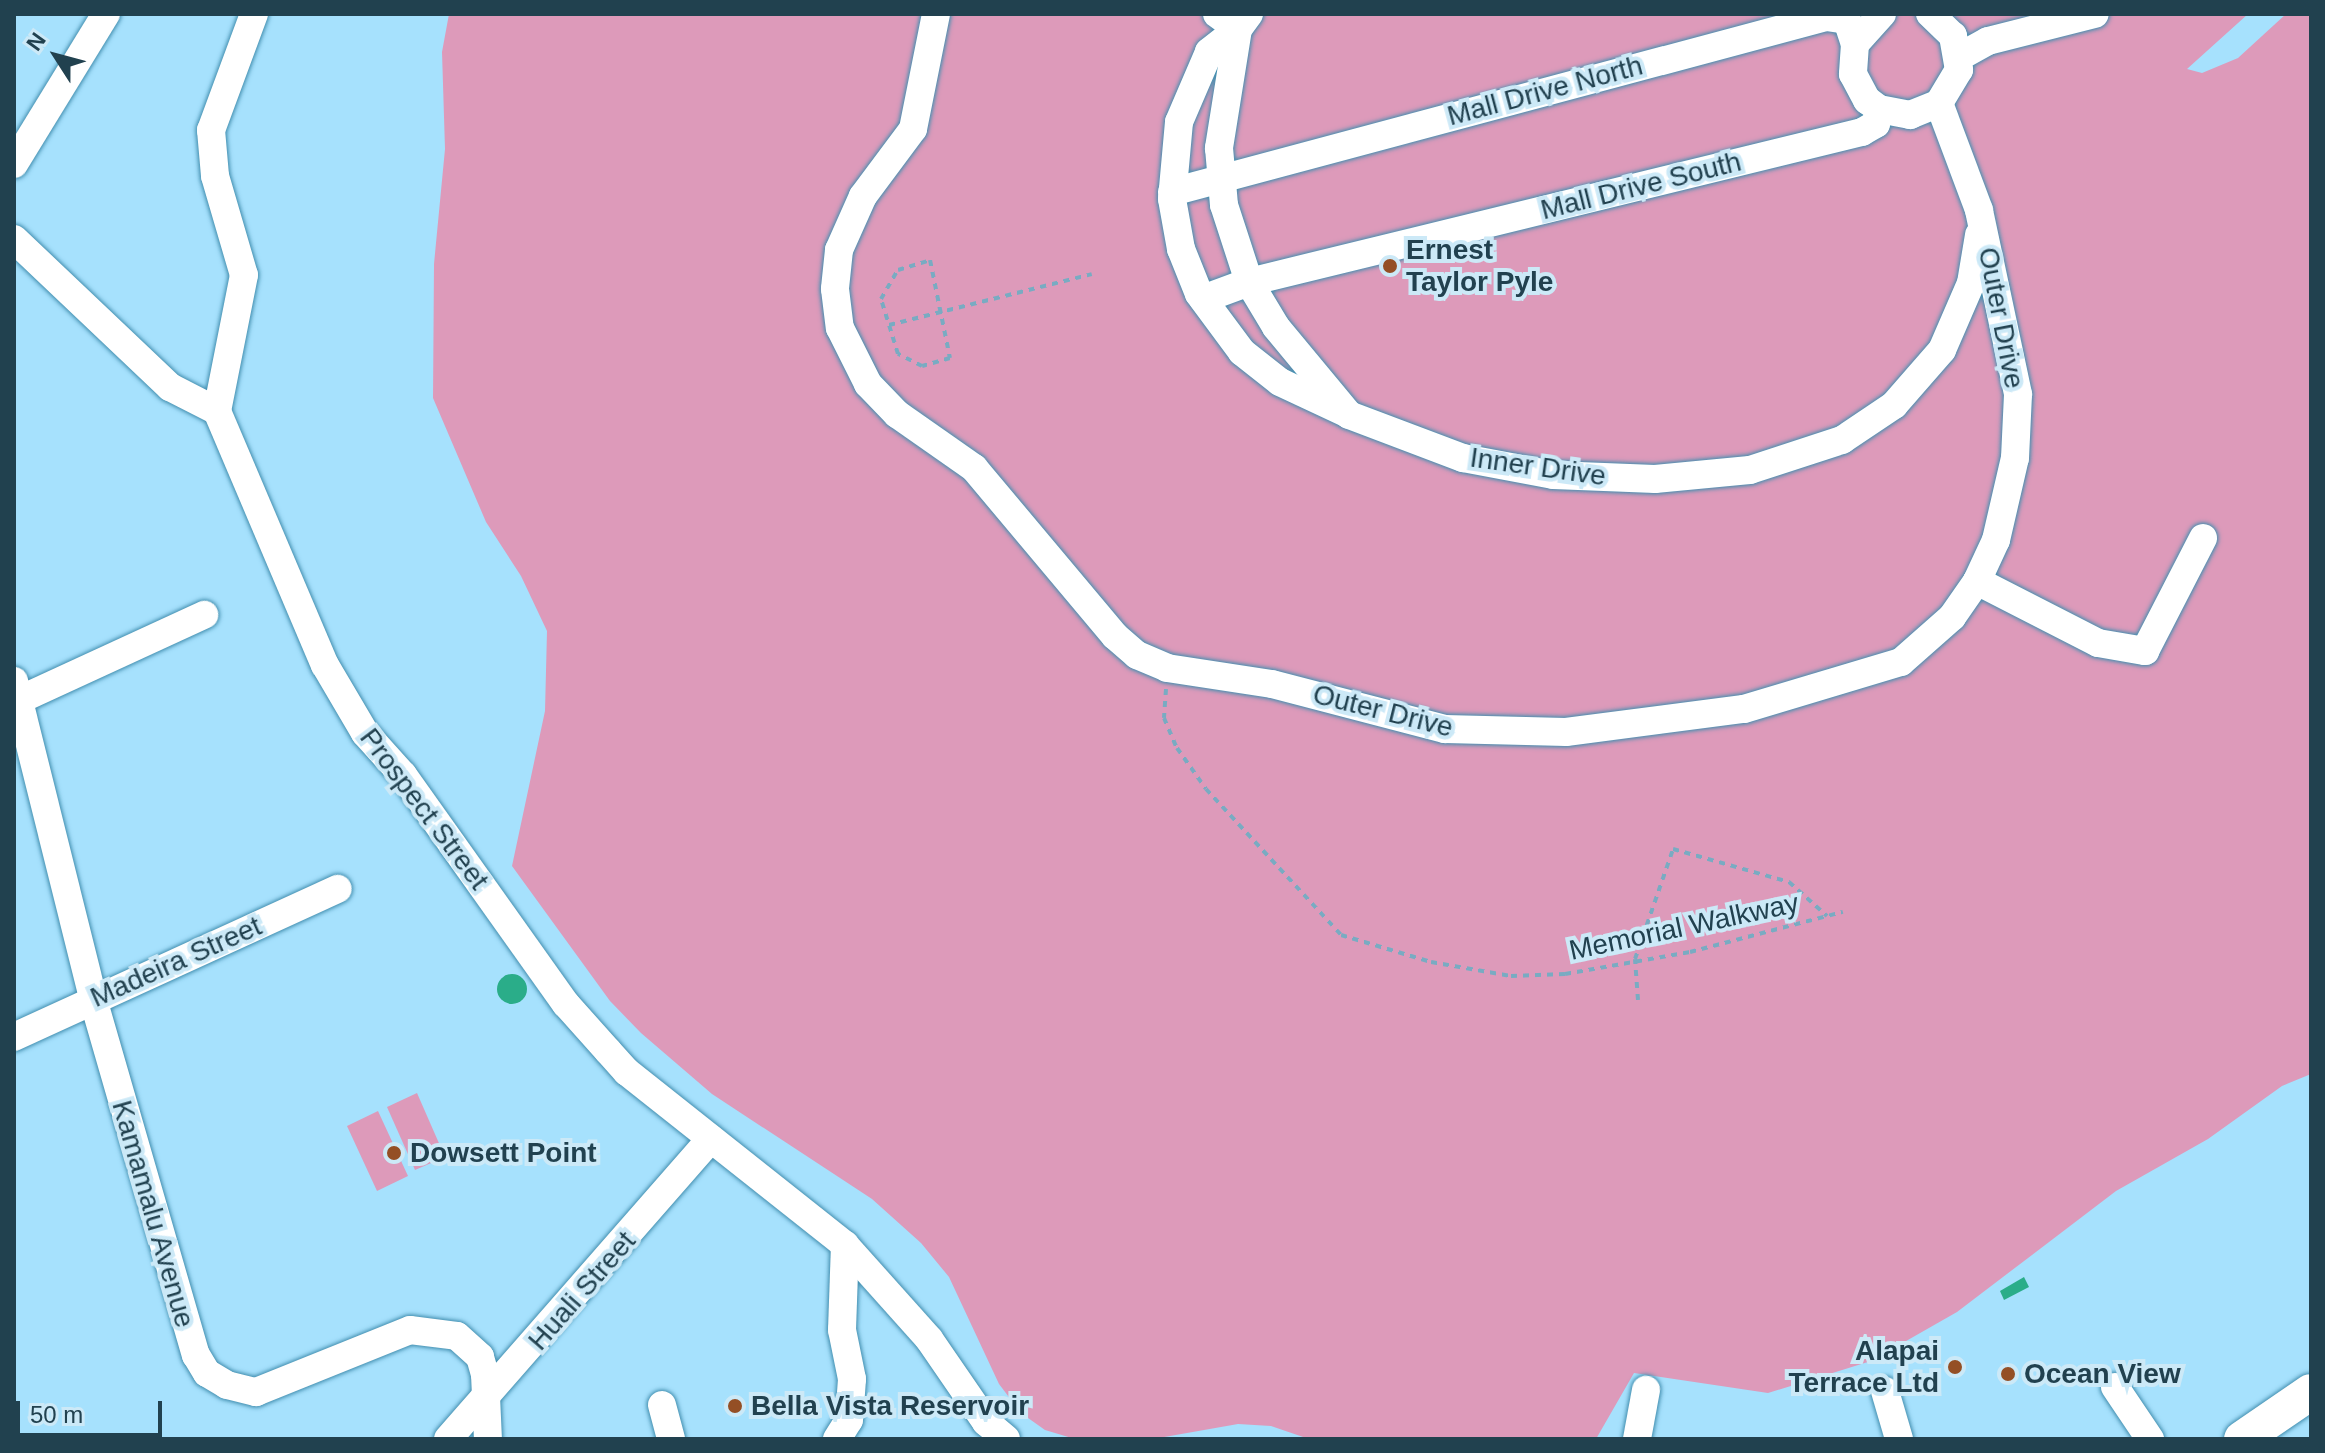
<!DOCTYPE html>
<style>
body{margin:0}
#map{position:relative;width:2325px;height:1453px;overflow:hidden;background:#a6e1fd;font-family:Helvetica,sans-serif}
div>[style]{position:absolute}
.green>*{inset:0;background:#dd9aba}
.water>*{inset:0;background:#2aad89}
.round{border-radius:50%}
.path>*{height:4px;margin-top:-2px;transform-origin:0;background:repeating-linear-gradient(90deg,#79abc2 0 6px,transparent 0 12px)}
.roads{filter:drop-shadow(0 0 2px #428eaf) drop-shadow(0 0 2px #428eaf)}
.minor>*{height:28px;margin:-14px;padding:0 14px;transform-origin:14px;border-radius:14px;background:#fff}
.major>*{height:36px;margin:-18px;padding:0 18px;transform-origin:18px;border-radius:18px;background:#fff}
.dots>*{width:22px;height:22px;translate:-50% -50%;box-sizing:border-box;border:4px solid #cce9f7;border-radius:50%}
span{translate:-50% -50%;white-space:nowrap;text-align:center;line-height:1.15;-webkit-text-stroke:8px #cce9f7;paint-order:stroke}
.street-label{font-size:28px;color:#21414f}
.poi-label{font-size:28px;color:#21414f;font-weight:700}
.left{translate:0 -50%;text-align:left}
.right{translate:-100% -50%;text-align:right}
.frame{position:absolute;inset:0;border:16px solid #21414f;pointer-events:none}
.north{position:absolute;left:16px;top:16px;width:80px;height:80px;-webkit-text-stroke:6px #cce9f7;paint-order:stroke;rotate:306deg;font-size:22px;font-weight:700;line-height:32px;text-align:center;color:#21414f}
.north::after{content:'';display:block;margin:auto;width:28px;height:36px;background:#21414f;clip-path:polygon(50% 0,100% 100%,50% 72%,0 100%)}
.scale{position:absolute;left:16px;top:1401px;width:146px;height:36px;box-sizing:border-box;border:4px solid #21414f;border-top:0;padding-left:10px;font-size:24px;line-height:28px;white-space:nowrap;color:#21414f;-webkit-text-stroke:6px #cce9f7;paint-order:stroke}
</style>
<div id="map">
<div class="green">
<i style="clip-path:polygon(449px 14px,2248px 14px,2187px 69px,2202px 73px,2238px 58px,2286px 14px,2311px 14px,2311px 1074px,2282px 1086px,2208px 1139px,2116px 1191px,1957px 1312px,1871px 1361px,1768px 1393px,1634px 1373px,1596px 1439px,1309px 1439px,1271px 1426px,1238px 1424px,1153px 1439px,1075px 1439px,1045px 1430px,1021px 1413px,999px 1384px,949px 1277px,921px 1243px,872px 1199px,712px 1094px,641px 1033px,610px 1001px,512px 866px,545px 711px,547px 631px,521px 576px,486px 522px,433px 398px,434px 264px,445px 149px,442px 52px)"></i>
<i style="clip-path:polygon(417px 1093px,445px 1157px,415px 1170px,387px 1107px)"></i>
<i style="clip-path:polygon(378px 1111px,408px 1176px,377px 1191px,347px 1126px)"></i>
</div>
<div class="water">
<i class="round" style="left:497px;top:974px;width:30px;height:30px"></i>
<i style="clip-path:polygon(2024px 1277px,2029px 1287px,2004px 1300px,2000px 1291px)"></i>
</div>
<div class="path">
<i style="left:930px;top:260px;width:100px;rotate:78.5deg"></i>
<i style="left:950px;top:358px;width:29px;rotate:164deg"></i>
<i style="left:922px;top:366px;width:27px;rotate:-153deg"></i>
<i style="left:898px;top:354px;width:58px;rotate:-107.2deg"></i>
<i style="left:881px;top:299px;width:34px;rotate:-60deg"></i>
<i style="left:898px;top:270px;width:34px;rotate:-17deg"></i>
<i style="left:889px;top:325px;width:209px;rotate:-14.1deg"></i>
<i style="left:1166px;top:689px;width:29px;rotate:94deg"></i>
<i style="left:1164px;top:718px;width:33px;rotate:67deg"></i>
<i style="left:1177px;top:748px;width:50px;rotate:54.7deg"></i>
<i style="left:1206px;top:789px;width:199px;rotate:47.2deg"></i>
<i style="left:1341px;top:935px;width:94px;rotate:16.7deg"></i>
<i style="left:1431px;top:962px;width:81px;rotate:9.9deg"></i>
<i style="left:1511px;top:976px;width:54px;rotate:-2.1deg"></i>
<i style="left:1565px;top:974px;width:127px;rotate:-10deg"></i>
<i style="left:1690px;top:952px;width:158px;rotate:-14.7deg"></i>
<i style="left:1638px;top:1000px;width:41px;rotate:-94.2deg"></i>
<i style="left:1635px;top:959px;width:116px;rotate:-70.9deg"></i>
<i style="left:1673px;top:849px;width:121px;rotate:15.9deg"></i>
<i style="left:1789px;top:882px;width:51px;rotate:41.8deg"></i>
</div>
<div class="roads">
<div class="minor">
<i style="left:254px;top:14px;width:124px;rotate:110.3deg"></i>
<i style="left:211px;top:130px;width:46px;rotate:85deg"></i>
<i style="left:215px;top:176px;width:103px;rotate:73.7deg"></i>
<i style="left:244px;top:275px;width:139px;rotate:101.2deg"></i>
<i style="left:217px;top:411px;width:276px;rotate:67deg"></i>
<i style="left:325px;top:665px;width:79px;rotate:59.5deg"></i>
<i style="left:365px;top:733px;width:57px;rotate:47.9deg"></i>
<i style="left:403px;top:775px;width:281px;rotate:54.6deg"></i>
<i style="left:566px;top:1004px;width:63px;rotate:48.2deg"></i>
<i style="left:608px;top:1051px;width:28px;rotate:48deg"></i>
<i style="left:627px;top:1072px;width:278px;rotate:38.4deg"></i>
<i style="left:845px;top:1245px;width:126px;rotate:48.2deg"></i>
<i style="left:929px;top:1339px;width:101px;rotate:55.5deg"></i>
<i style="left:986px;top:1422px;width:26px;rotate:40deg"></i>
<i style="left:936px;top:14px;width:117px;rotate:101.3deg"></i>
<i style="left:913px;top:129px;width:84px;rotate:126.7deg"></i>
<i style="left:863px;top:196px;width:59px;rotate:114deg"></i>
<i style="left:839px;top:250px;width:39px;rotate:96deg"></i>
<i style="left:835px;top:289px;width:39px;rotate:83deg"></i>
<i style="left:840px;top:328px;width:63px;rotate:63.4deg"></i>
<i style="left:868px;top:384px;width:42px;rotate:46deg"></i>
<i style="left:897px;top:414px;width:94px;rotate:35deg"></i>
<i style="left:974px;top:468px;width:219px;rotate:50deg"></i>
<i style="left:1115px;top:636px;width:29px;rotate:41deg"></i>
<i style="left:1137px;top:655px;width:33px;rotate:23deg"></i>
<i style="left:1167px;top:668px;width:106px;rotate:8.7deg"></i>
<i style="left:1272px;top:684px;width:179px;rotate:14.6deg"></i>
<i style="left:1445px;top:729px;width:121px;rotate:1.4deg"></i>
<i style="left:1566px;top:732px;width:179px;rotate:-7.4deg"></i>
<i style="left:1744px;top:709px;width:164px;rotate:-16.7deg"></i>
<i style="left:1901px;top:662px;width:68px;rotate:-41.4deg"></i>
<i style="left:1952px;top:617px;width:44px;rotate:-55.2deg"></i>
<i style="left:1977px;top:581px;width:45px;rotate:-65.1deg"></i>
<i style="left:1996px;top:540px;width:84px;rotate:-77deg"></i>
<i style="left:2015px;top:458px;width:64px;rotate:-87.3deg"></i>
<i style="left:2018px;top:394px;width:188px;rotate:-102deg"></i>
<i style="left:1979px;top:210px;width:114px;rotate:-110.5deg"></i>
<i style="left:1217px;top:14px;width:26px;rotate:36deg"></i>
<i style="left:1238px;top:29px;width:37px;rotate:142deg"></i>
<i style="left:1209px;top:52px;width:76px;rotate:113.2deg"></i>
<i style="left:1179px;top:122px;width:77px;rotate:95.2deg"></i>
<i style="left:1172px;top:199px;width:51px;rotate:79.8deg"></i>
<i style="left:1181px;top:249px;width:48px;rotate:68.2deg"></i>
<i style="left:1199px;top:294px;width:72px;rotate:53.4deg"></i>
<i style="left:1242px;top:352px;width:48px;rotate:38.3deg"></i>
<i style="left:1280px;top:382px;width:75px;rotate:25.2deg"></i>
<i style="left:1249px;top:14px;width:19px;rotate:126deg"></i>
<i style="left:1238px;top:29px;width:121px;rotate:99.1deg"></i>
<i style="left:1219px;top:148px;width:57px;rotate:85deg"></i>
<i style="left:1224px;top:205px;width:81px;rotate:72deg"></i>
<i style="left:1249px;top:282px;width:52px;rotate:59deg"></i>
<i style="left:1276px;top:327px;width:114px;rotate:50.3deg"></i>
<i style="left:1349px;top:415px;width:122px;rotate:20.7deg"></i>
<i style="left:1463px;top:458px;width:92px;rotate:10.7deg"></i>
<i style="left:1553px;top:475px;width:102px;rotate:2.2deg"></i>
<i style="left:1655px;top:479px;width:95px;rotate:-5.4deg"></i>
<i style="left:1750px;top:470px;width:97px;rotate:-18.1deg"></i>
<i style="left:1842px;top:440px;width:63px;rotate:-33.9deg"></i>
<i style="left:1894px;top:405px;width:73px;rotate:-48.9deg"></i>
<i style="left:1942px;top:350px;width:73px;rotate:-66.6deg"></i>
<i style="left:1971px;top:283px;width:49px;rotate:-80.5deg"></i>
<i style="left:1882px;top:14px;width:40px;rotate:132deg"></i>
<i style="left:1855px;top:44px;width:30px;rotate:94deg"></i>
<i style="left:1853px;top:74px;width:30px;rotate:62deg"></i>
<i style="left:1867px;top:100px;width:15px;rotate:37deg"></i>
<i style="left:1879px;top:109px;width:32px;rotate:11deg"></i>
<i style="left:1910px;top:115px;width:31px;rotate:-22deg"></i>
<i style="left:1939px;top:103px;width:39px;rotate:-59deg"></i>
<i style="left:1959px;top:70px;width:35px;rotate:-100deg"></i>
<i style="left:1953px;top:36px;width:32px;rotate:-136deg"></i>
<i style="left:1959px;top:57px;width:33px;rotate:-29deg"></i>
<i style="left:1988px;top:41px;width:110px;rotate:-14.2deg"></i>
<i style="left:14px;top:164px;width:176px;rotate:-58.5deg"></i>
<i style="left:1172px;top:192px;width:677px;rotate:-14.98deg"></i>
<i style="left:1826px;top:17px;width:21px;rotate:8deg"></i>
<i style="left:1847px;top:20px;width:25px;rotate:72deg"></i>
<i style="left:14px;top:239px;width:215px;rotate:43.5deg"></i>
<i style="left:170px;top:387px;width:53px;rotate:27.1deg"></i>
<i style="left:1203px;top:299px;width:49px;rotate:-20.3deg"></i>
<i style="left:1249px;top:282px;width:631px;rotate:-13.75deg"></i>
<i style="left:1862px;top:132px;width:16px;rotate:-30deg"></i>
<i style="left:1876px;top:124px;width:15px;rotate:-79deg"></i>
<i style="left:1977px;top:581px;width:136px;rotate:27.1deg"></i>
<i style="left:2098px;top:643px;width:48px;rotate:9.7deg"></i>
<i style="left:2145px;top:651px;width:127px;rotate:-62.8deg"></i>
<i style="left:14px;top:681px;width:328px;rotate:76deg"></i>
<i style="left:93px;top:999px;width:371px;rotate:73.9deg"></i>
<i style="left:196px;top:1355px;width:21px;rotate:59deg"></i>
<i style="left:207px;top:1373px;width:23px;rotate:31deg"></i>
<i style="left:227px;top:1385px;width:30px;rotate:14deg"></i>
<i style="left:256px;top:1392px;width:166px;rotate:-21.9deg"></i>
<i style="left:410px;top:1330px;width:47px;rotate:7.3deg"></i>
<i style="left:457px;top:1336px;width:31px;rotate:42deg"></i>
<i style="left:480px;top:1357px;width:18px;rotate:74deg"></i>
<i style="left:485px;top:1374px;width:65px;rotate:87.4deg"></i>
<i style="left:19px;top:700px;width:204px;rotate:-24.7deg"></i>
<i style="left:14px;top:1037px;width:356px;rotate:-24.6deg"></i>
<i style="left:2115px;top:1387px;width:63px;rotate:56.1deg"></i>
<i style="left:1885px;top:1391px;width:50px;rotate:73.7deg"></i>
<i style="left:662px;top:1405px;width:35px;rotate:75deg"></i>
<i style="left:448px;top:1439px;width:399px;rotate:-48.8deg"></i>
<i style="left:837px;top:1439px;width:22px;rotate:-58deg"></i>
<i style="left:849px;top:1420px;width:41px;rotate:-85.8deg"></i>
<i style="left:852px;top:1379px;width:50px;rotate:-101.5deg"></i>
<i style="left:842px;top:1330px;width:85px;rotate:-88deg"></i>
<i style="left:1637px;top:1439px;width:50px;rotate:-79.6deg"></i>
</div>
<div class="major">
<i style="left:2242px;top:1439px;width:83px;rotate:-34.3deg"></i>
</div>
</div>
<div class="dots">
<i style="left:1390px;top:266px;background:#944f25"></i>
<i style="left:394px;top:1153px;background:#944f25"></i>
<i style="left:1955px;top:1367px;background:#944f25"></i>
<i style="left:2008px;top:1374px;background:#944f25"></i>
<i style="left:735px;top:1406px;background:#944f25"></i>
</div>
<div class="street-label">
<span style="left:1545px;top:91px;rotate:-15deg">Mall Drive North</span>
<span style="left:1641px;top:186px;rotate:-14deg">Mall Drive South</span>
<span style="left:2001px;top:318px;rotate:79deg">Outer Drive</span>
<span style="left:1538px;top:467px;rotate:8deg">Inner Drive</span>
<span style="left:1383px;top:711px;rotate:14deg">Outer Drive</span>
<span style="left:424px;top:809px;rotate:53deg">Prospect Street</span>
<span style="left:1684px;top:927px;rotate:-12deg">Memorial Walkway</span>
<span style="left:176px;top:962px;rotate:-24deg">Madeira Street</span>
<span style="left:153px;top:1214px;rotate:74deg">Kamamalu Avenue</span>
<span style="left:582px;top:1291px;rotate:-49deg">Huali Street</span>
</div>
<div class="poi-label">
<span class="left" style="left:1406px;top:266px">Ernest<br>Taylor Pyle</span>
<span class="left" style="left:410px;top:1153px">Dowsett Point</span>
<span class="right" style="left:1939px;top:1367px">Alapai<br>Terrace Ltd</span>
<span class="left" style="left:2024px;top:1374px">Ocean View</span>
<span class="left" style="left:751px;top:1406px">Bella Vista Reservoir</span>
</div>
<div class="frame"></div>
<div class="north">N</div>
<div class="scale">50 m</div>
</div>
